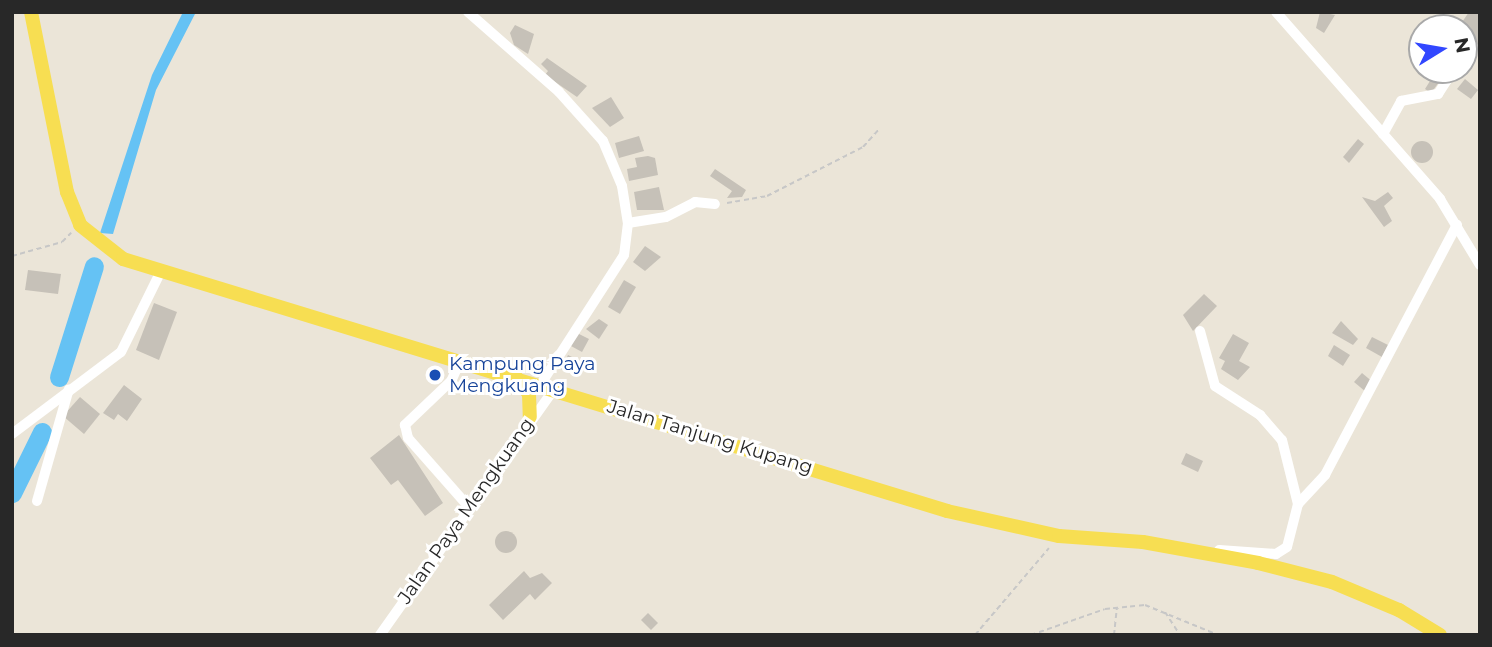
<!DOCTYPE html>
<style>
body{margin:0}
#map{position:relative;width:1492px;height:647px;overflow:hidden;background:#ebe5d8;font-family:Montserrat,sans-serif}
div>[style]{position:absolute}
.water>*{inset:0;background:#65c2f4}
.river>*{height:19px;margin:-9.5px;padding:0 9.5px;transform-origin:9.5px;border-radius:9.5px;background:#65c2f4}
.building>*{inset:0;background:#c6c1b8}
.round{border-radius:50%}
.path>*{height:2px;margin-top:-1px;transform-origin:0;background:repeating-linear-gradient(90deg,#c7c7c7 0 5px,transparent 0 8.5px)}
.minor>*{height:10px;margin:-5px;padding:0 5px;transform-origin:5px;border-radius:5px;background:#fff}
.major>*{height:14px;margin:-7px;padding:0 7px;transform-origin:7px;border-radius:7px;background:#f7de52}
.dots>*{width:19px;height:19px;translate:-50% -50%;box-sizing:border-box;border:4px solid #fff;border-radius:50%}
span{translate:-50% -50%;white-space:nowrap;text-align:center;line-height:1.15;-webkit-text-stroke:6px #fff;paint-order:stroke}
.transit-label{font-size:19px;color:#164399}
.left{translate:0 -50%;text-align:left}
.street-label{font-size:19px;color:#282828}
.frame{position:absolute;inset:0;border:14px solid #282828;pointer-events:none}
.north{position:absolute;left:1408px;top:14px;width:70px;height:70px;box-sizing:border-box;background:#fff;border:2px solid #a9a9a9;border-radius:50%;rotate:79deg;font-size:19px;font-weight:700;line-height:28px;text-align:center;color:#282828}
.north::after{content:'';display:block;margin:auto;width:24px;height:32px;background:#3247ff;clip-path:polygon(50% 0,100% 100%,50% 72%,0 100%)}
</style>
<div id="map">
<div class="water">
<i style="clip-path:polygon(183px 12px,196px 12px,156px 90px,113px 234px,100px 233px,152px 75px)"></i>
</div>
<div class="river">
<i style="left:59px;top:377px;width:116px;rotate:-72.5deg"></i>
<i style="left:12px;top:493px;width:68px;rotate:-63.8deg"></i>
</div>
<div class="building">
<i style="clip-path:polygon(1320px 12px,1335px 15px,1324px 33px,1316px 28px)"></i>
<i style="clip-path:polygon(1469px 12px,1480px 12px,1480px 41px,1464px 64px,1464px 28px,1458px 28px)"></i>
<i style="clip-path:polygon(515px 25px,534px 34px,528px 54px,514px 45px,510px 33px)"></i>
<i style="clip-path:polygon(547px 58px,587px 86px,577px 97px,545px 75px,548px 71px,541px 64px)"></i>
<i style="clip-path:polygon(1422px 62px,1422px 70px,1448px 70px,1431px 93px,1425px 89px,1430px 81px,1416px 70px)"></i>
<i style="clip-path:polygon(1465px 79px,1478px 90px,1471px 99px,1457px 89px)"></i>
<i style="clip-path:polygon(611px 97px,624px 118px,610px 127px,592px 108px)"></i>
<i style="clip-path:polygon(639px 136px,644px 151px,619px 158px,615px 143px)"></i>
<i style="clip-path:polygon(1358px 139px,1364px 144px,1349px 163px,1343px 157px)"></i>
<i class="round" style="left:1411px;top:141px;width:22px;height:22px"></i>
<i style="clip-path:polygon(648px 156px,655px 158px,658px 175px,629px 181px,627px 169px,637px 167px,635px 158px)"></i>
<i style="clip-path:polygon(715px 169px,746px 190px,742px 197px,727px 198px,732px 191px,710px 176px)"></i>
<i style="clip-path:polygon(659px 187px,664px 210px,637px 210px,634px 192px)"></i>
<i style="clip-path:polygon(1388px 192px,1393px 198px,1384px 206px,1392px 221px,1384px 227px,1362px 197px,1375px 201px)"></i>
<i style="clip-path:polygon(645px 246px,661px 257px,645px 271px,633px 262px)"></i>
<i style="clip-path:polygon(28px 270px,61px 274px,58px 294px,25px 290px)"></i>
<i style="clip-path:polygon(624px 280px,636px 287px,620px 314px,608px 307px)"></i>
<i style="clip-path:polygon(1204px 294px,1217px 306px,1193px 331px,1183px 315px)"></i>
<i style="clip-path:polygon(154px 303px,177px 312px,159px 360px,136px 350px)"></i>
<i style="clip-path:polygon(599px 319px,608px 325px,599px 339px,586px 329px)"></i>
<i style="clip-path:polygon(1341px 321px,1358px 339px,1353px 345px,1332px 333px)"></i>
<i style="clip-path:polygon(577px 333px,589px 339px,582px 352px,571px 346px)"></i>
<i style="clip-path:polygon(1233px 334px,1249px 343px,1239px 361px,1250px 367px,1238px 380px,1221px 369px,1225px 361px,1219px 358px)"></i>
<i style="clip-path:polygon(1372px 337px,1388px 345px,1382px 357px,1366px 348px)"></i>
<i style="clip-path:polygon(1334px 345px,1350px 355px,1343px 366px,1328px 356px)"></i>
<i style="clip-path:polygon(568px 355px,576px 359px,569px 373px,561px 369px)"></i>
<i style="clip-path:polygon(1362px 373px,1374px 383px,1366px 392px,1354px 382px)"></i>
<i style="clip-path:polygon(124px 385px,142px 399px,127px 421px,118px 414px,114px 420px,103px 413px)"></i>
<i style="clip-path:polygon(80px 397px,100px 414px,84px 434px,63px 416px)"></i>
<i style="clip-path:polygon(399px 435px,443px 503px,425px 516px,398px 480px,391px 485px,370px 458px)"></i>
<i style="clip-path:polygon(1186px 453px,1203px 461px,1198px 472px,1181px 464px)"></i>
<i class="round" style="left:495px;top:531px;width:22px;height:22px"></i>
<i style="clip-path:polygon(524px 571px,530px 578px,542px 573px,552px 583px,535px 600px,530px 594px,503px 620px,489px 605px)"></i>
<i style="clip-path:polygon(648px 613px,658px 623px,651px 630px,641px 620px)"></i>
</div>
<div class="path">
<i style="left:727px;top:203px;width:41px;rotate:-9.9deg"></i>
<i style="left:767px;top:196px;width:108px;rotate:-27deg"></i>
<i style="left:863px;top:147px;width:25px;rotate:-48deg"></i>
<i style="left:12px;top:256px;width:52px;rotate:-15.6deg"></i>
<i style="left:62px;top:242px;width:13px;rotate:-45deg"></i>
<i style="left:1165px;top:612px;width:27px;rotate:57deg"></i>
<i style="left:975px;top:635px;width:114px;rotate:-49.6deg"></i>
<i style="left:1031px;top:635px;width:78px;rotate:-19.4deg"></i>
<i style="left:1105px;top:609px;width:40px;rotate:-5.7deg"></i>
<i style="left:1145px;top:605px;width:79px;rotate:22.3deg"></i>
<i style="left:1114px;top:635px;width:27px;rotate:-84deg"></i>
</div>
<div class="minor">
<i style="left:468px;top:12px;width:121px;rotate:41.3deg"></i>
<i style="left:559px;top:92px;width:66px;rotate:48.1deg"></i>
<i style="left:603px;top:141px;width:49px;rotate:67.1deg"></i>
<i style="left:622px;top:186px;width:37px;rotate:81deg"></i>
<i style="left:628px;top:223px;width:32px;rotate:97deg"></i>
<i style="left:624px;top:255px;width:153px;rotate:122.8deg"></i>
<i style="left:1276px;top:12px;width:249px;rotate:48.7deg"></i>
<i style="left:1440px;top:199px;width:77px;rotate:58.8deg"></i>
<i style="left:1383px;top:134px;width:38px;rotate:-61deg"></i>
<i style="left:1401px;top:101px;width:38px;rotate:-11deg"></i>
<i style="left:1438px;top:94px;width:24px;rotate:-57deg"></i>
<i style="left:628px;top:223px;width:38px;rotate:-9deg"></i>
<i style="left:666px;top:217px;width:33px;rotate:-27deg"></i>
<i style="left:695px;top:202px;width:20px;rotate:6deg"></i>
<i style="left:1200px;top:331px;width:57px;rotate:74.7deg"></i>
<i style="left:1215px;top:386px;width:54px;rotate:32.8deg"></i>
<i style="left:1260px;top:415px;width:33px;rotate:49deg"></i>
<i style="left:1282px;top:440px;width:66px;rotate:76deg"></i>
<i style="left:1298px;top:504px;width:44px;rotate:104.3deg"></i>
<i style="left:1287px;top:547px;width:13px;rotate:148deg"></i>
<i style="left:1276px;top:554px;width:57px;rotate:-176deg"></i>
<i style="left:461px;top:359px;width:24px;rotate:114deg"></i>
<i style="left:451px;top:381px;width:64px;rotate:136.3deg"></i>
<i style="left:405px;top:425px;width:13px;rotate:77deg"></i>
<i style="left:408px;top:438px;width:91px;rotate:48.6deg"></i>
<i style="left:12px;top:434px;width:136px;rotate:-37deg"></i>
<i style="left:121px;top:352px;width:90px;rotate:-63.7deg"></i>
<i style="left:37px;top:501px;width:116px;rotate:-74.1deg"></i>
<i style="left:1298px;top:504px;width:40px;rotate:-47deg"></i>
<i style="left:1325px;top:475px;width:283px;rotate:-62.2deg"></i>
<i style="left:380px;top:635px;width:303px;rotate:-54.7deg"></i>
</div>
<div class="major">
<i style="left:31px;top:12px;width:184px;rotate:78.7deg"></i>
<i style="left:67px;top:192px;width:35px;rotate:68deg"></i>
<i style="left:80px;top:225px;width:55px;rotate:38.3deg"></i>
<i style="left:123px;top:259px;width:862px;rotate:17deg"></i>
<i style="left:947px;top:511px;width:115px;rotate:12.6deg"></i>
<i style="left:1059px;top:536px;width:84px;rotate:4.1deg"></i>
<i style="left:1143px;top:542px;width:117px;rotate:10.3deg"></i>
<i style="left:1258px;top:563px;width:76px;rotate:14.4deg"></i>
<i style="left:1332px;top:582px;width:73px;rotate:22.7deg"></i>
<i style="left:1399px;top:610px;width:48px;rotate:31.4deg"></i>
<i style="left:515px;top:376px;width:23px;rotate:52deg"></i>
<i style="left:529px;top:394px;width:23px;rotate:88deg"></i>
</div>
<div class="dots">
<i style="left:435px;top:375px;background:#1a4fb4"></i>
</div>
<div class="transit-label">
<span class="left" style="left:449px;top:375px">Kampung Paya<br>Mengkuang</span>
</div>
<div class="street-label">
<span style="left:710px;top:437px;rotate:17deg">Jalan Tanjung Kupang</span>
<span style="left:466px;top:511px;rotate:-55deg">Jalan Paya Mengkuang</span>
</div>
<div class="frame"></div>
<div class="north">N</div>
</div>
